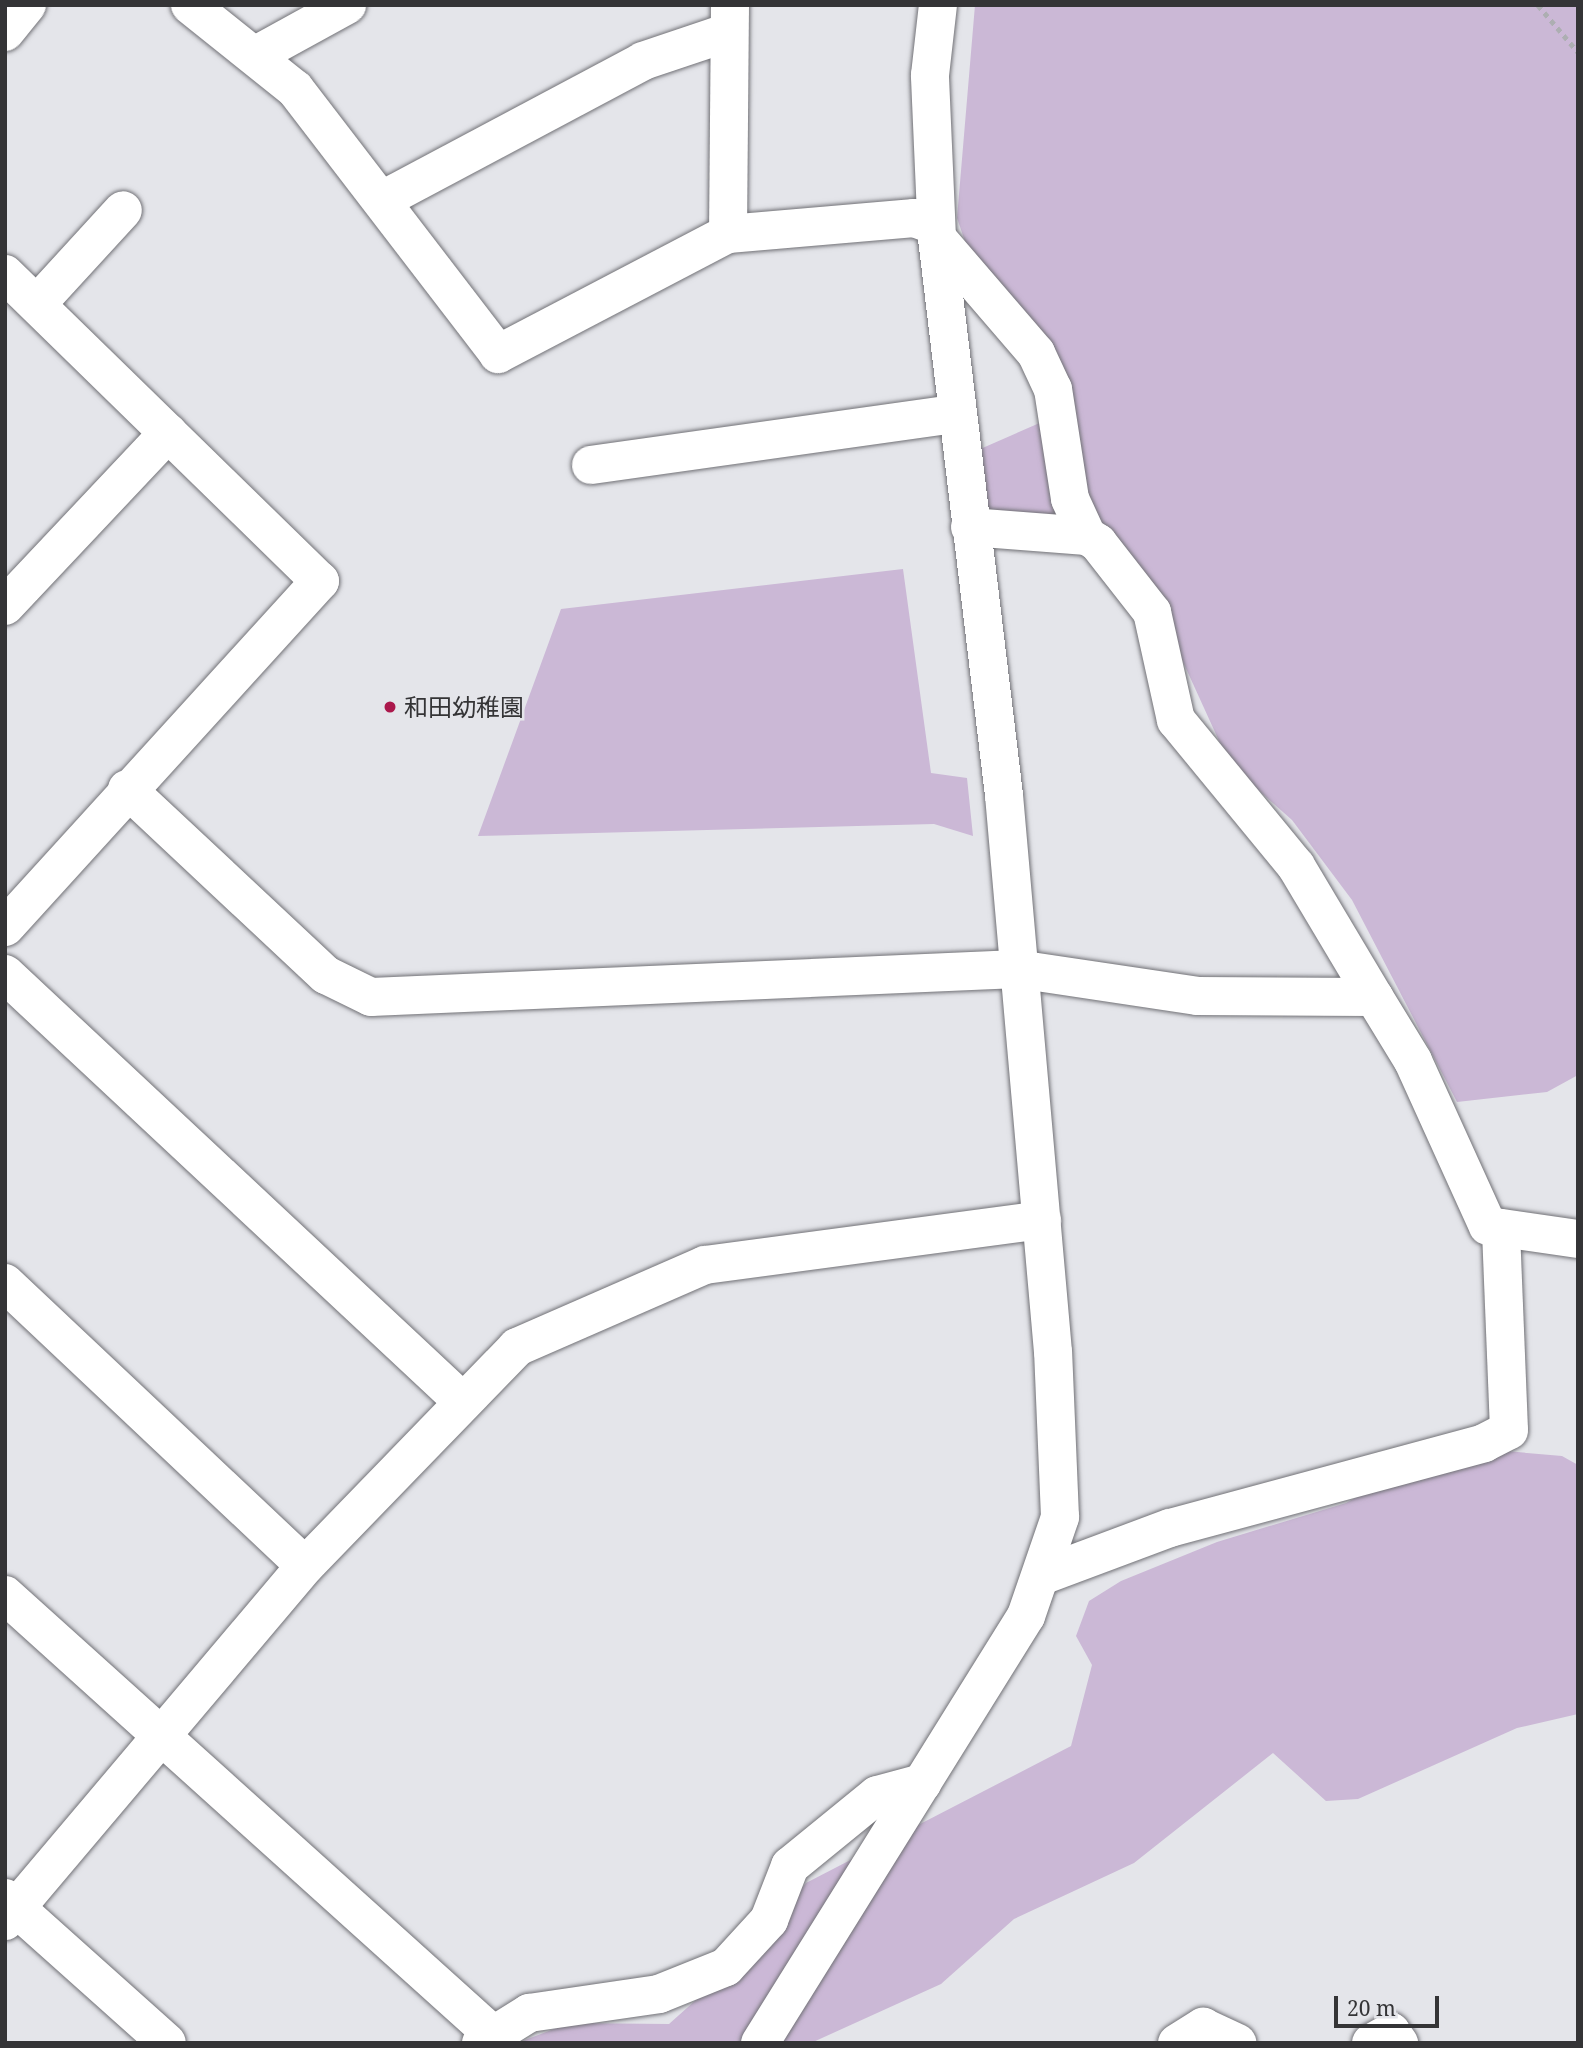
<!DOCTYPE html>
<meta charset="utf-8">
<style>
body{margin:0}
#map{position:relative;width:1583px;height:2048px;overflow:hidden;background:#e4e5ea;font-family:"Noto Serif","Noto Sans JP",serif}
div>[style]{position:absolute}
.green>*{inset:0;background:#cbb8d6}
.path>*{height:4.5px;margin-top:-2.25px;transform-origin:0;background:repeating-linear-gradient(90deg,#adaeb2 0 5px,transparent 0 10px)}
.roads{filter:drop-shadow(0 0 2px #717176) drop-shadow(0 0 2px #717176)}
.street>*{height:38px;margin:-19px;padding:0 19px;transform-origin:19px;border-radius:19px;background:#fff}
.secondary>*{height:38px;margin:-19px;padding:0 19px;transform-origin:19px;border-radius:19px;background:#fff}
.dots>*{width:19px;height:19px;translate:-50% -50%;box-sizing:border-box;border:4px solid #e4e5ea;border-radius:50%}
span{translate:-50% -50%;white-space:nowrap;text-align:center;line-height:1.15;-webkit-text-stroke:5px #e4e5ea;paint-order:stroke}
.poi-label{font-size:24px;color:#343436}
.left{translate:0 -50%;text-align:left}
.frame{position:absolute;inset:0;border:7px solid #343436;pointer-events:none}
.scale{position:absolute;left:1334px;top:1996px;width:105px;height:32px;box-sizing:border-box;border:4px solid #343436;border-top:0;padding-left:9px;font-size:21px;line-height:24px;white-space:nowrap;color:#343436;-webkit-text-stroke:5px #e4e5ea;paint-order:stroke}
</style>
<div id="map">
<div class="green">
<i style="clip-path:polygon(975px 5px,1578px 5px,1578px 1075px,1547px 1092px,1457px 1102px,1352px 900px,1292px 820px,1230px 765px,1153px 596px,1103px 534px,983px 523px,978px 450px,1051px 418px,983px 294px,957px 218px)"></i>
<i style="clip-path:polygon(903px 569px,931px 773px,967px 778px,973px 836px,934px 824px,478px 836px,561px 609px)"></i>
<i style="clip-path:polygon(1449px 1446px,1562px 1456px,1578px 1465px,1578px 1714px,1517px 1728px,1358px 1799px,1326px 1801px,1273px 1753px,1134px 1863px,1014px 1919px,941px 1984px,811px 2043px,517px 2043px,570px 2023px,669px 2024px,744px 1957px,806px 1883px,1071px 1746px,1092px 1665px,1076px 1636px,1089px 1601px,1121px 1581px,1217px 1542px,1346px 1503px)"></i>
</div>
<div class="path">
<i style="left:1538px;top:5px;width:62px;rotate:49.6deg"></i>
</div>
<div class="roads">
<div class="street">
<i style="left:190px;top:5px;width:134px;rotate:38.7deg"></i>
<i style="left:295px;top:89px;width:334px;rotate:52.5deg"></i>
<i style="left:498px;top:354px;width:259px;rotate:-27.6deg"></i>
<i style="left:728px;top:234px;width:187px;rotate:-4.9deg"></i>
<i style="left:914px;top:218px;width:23px;rotate:20deg"></i>
<i style="left:5px;top:32px;width:35px;rotate:-51deg"></i>
<i style="left:256px;top:55px;width:104px;rotate:-28.8deg"></i>
<i style="left:384px;top:199px;width:293px;rotate:-28deg"></i>
<i style="left:643px;top:61px;width:88px;rotate:-18.6deg"></i>
<i style="left:728px;top:234px;width:229px;rotate:-89.5deg"></i>
<i style="left:937px;top:238px;width:152px;rotate:49.3deg"></i>
<i style="left:1036px;top:353px;width:40px;rotate:65deg"></i>
<i style="left:1053px;top:389px;width:111px;rotate:81.2deg"></i>
<i style="left:1070px;top:499px;width:41px;rotate:65.3deg"></i>
<i style="left:5px;top:274px;width:440px;rotate:44.3deg"></i>
<i style="left:320px;top:581px;width:468px;rotate:132.3deg"></i>
<i style="left:37px;top:304px;width:127px;rotate:-47.5deg"></i>
<i style="left:591px;top:465px;width:368px;rotate:-8deg"></i>
<i style="left:970px;top:527px;width:117px;rotate:4.4deg"></i>
<i style="left:1087px;top:536px;width:13px;rotate:32deg"></i>
<i style="left:1098px;top:543px;width:88px;rotate:52deg"></i>
<i style="left:1152px;top:612px;width:111px;rotate:77.5deg"></i>
<i style="left:1176px;top:720px;width:189px;rotate:50.6deg"></i>
<i style="left:1296px;top:866px;width:152px;rotate:59.2deg"></i>
<i style="left:5px;top:606px;width:238px;rotate:-46.7deg"></i>
<i style="left:127px;top:789px;width:272px;rotate:43.1deg"></i>
<i style="left:326px;top:975px;width:50px;rotate:26.1deg"></i>
<i style="left:371px;top:997px;width:647px;rotate:-2.48deg"></i>
<i style="left:1017px;top:969px;width:182px;rotate:8.5deg"></i>
<i style="left:1197px;top:996px;width:177px;rotate:0.3deg"></i>
<i style="left:1374px;top:997px;width:75px;rotate:58.6deg"></i>
<i style="left:1413px;top:1061px;width:181px;rotate:65.6deg"></i>
<i style="left:1488px;top:1226px;width:91px;rotate:8.2deg"></i>
<i style="left:5px;top:974px;width:627px;rotate:43.06deg"></i>
<i style="left:5px;top:1283px;width:412px;rotate:43.3deg"></i>
<i style="left:1044px;top:1575px;width:134px;rotate:-20.5deg"></i>
<i style="left:1170px;top:1528px;width:325px;rotate:-15.1deg"></i>
<i style="left:1484px;top:1443px;width:28px;rotate:-27deg"></i>
<i style="left:1509px;top:1430px;width:202px;rotate:-92.3deg"></i>
<i style="left:5px;top:1595px;width:656px;rotate:42.03deg"></i>
<i style="left:5px;top:1898px;width:217px;rotate:41.8deg"></i>
<i style="left:5px;top:1921px;width:465px;rotate:-49.8deg"></i>
<i style="left:305px;top:1566px;width:305px;rotate:-45.9deg"></i>
<i style="left:517px;top:1347px;width:205px;rotate:-23.6deg"></i>
<i style="left:705px;top:1265px;width:340px;rotate:-7.6deg"></i>
<i style="left:481px;top:2043px;width:57px;rotate:-32deg"></i>
<i style="left:529px;top:2013px;width:131px;rotate:-8.3deg"></i>
<i style="left:659px;top:1994px;width:72px;rotate:-21.9deg"></i>
<i style="left:726px;top:1967px;width:64px;rotate:-47.5deg"></i>
<i style="left:769px;top:1920px;width:58px;rotate:-68.7deg"></i>
<i style="left:790px;top:1866px;width:112px;rotate:-39.2deg"></i>
<i style="left:877px;top:1795px;width:47px;rotate:-14.9deg"></i>
<i style="left:1177px;top:2043px;width:31px;rotate:-32deg"></i>
<i style="left:1203px;top:2027px;width:38px;rotate:25deg"></i>
<i style="left:1371px;top:2043px;width:23px;rotate:-29deg"></i>
<i style="left:1391px;top:2032px;width:14px;rotate:54deg"></i>
</div>
<div class="secondary">
<i style="left:760px;top:2043px;width:503px;rotate:-58.08deg"></i>
<i style="left:1026px;top:1616px;width:105px;rotate:-71deg"></i>
<i style="left:1060px;top:1517px;width:165px;rotate:-92.4deg"></i>
<i style="left:1053px;top:1352px;width:559px;rotate:-95.03deg"></i>
<i style="left:1004px;top:795px;width:561px;rotate:-96.86deg"></i>
<i style="left:937px;top:238px;width:163px;rotate:-92.5deg"></i>
<i style="left:930px;top:75px;width:70px;rotate:-83.5deg"></i>
</div>
</div>
<div class="dots">
<i style="left:390px;top:707px;background:#ab184c"></i>
</div>
<div class="poi-label">
<span class="left" style="left:404px;top:707px">和田幼稚園</span>
</div>
<div class="frame"></div>
<div class="scale">20 m</div>
</div>
